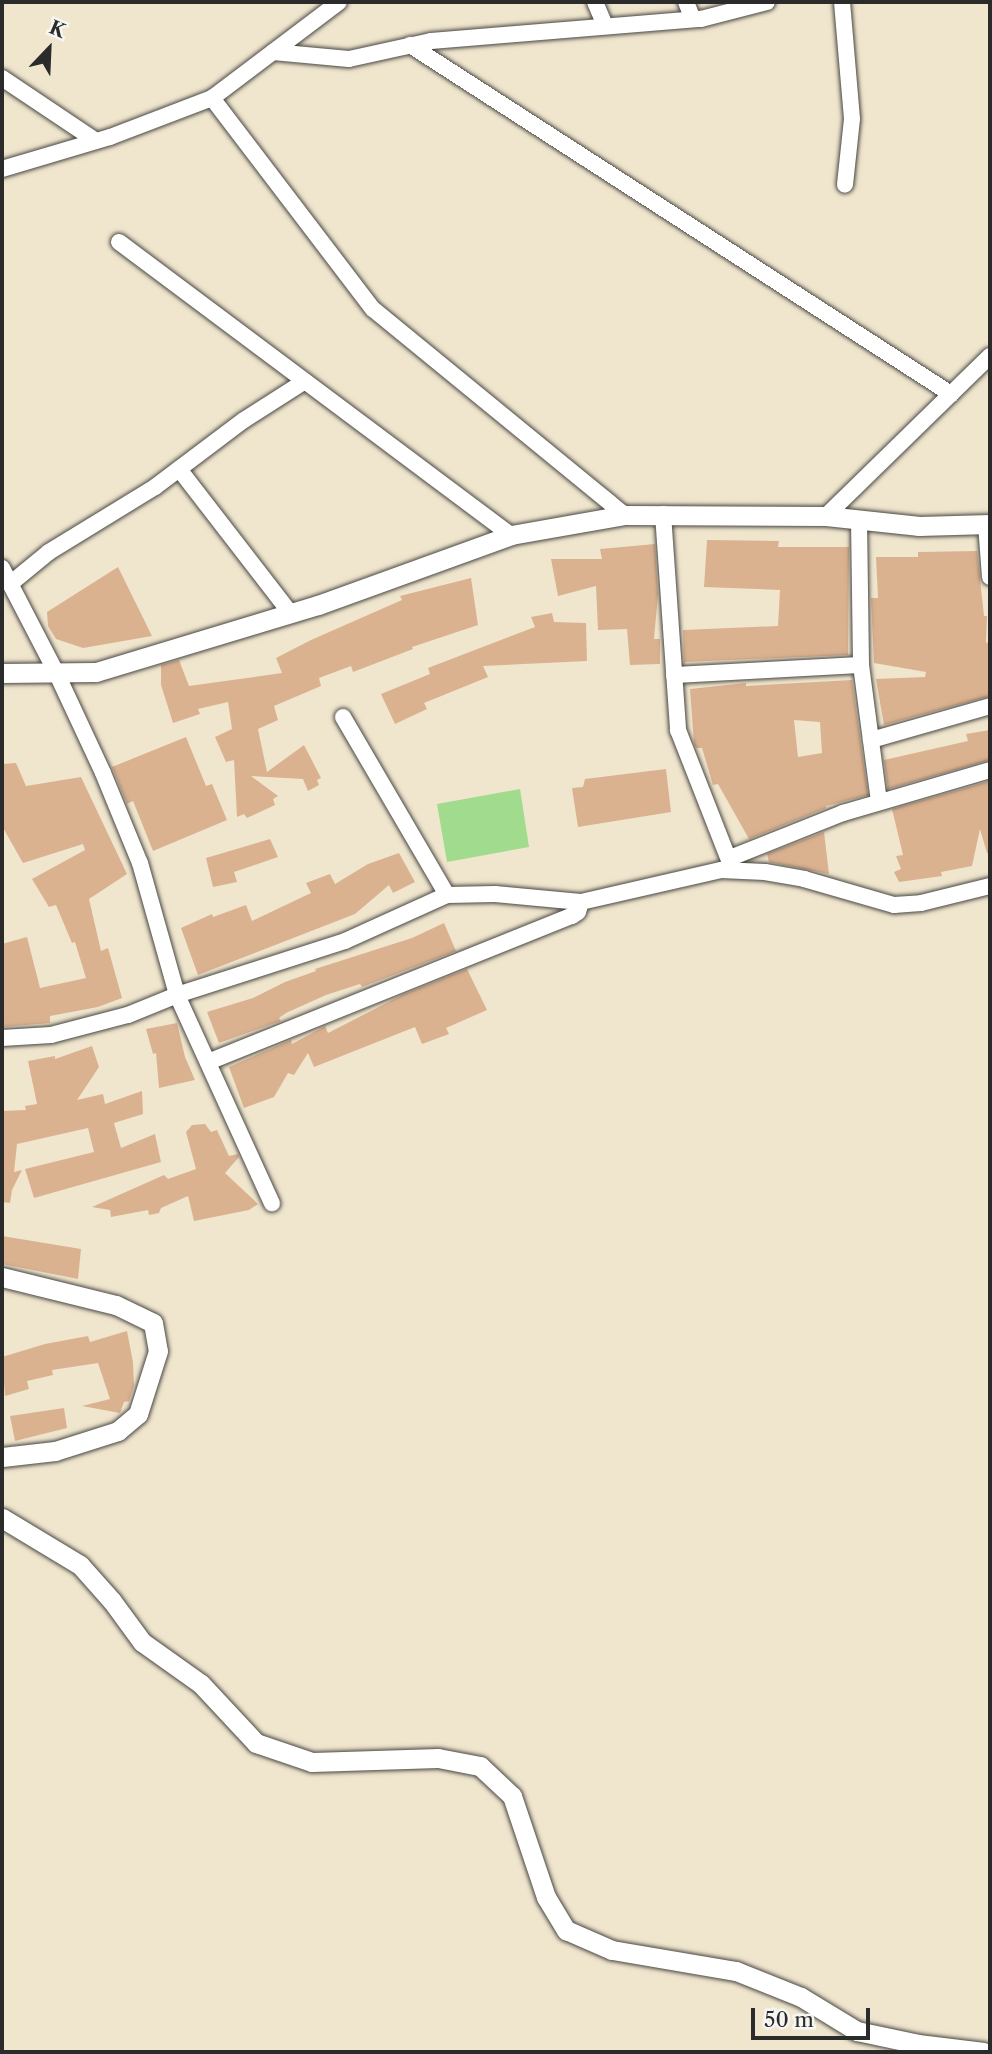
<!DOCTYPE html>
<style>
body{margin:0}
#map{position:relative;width:992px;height:2054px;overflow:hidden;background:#f0e6ce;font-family:"Libre Caslon Text",serif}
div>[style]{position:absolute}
.green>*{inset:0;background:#a0db8e}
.building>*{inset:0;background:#dbb290}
.roads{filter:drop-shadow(0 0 2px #494743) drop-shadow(0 0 2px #494743)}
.minor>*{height:16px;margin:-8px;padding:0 8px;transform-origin:8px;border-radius:8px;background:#fff}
.tertiary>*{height:19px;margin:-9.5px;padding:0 9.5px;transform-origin:9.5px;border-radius:9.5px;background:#fff}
span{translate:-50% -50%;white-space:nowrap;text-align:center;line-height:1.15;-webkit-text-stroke:6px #f6f6f2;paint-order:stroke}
.frame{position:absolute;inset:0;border:4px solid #2b2b2b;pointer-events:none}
.north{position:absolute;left:14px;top:14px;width:70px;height:70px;-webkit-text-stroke:5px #f6f6f2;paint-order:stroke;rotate:23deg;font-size:19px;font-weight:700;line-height:28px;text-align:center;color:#2b2b2b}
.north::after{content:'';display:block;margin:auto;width:24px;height:32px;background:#2b2b2b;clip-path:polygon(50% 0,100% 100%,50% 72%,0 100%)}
.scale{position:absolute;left:751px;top:2008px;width:119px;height:32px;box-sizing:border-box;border:4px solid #2b2b2b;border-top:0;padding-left:9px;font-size:21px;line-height:24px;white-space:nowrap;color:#2b2b2b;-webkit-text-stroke:5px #f6f6f2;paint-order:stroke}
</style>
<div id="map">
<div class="green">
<i style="clip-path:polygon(520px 789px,529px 847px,447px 862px,437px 804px)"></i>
</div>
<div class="building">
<i style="clip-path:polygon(707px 540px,779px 541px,778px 547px,849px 547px,848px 655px,684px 662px,683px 630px,778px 626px,780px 590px,704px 587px)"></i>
<i style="clip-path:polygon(655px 544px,658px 595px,654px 639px,660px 639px,660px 664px,630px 665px,627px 629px,598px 630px,596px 586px,558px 596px,551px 559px,602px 559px,600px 549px)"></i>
<i style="clip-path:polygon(977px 551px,984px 616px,987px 616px,986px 643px,990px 642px,990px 696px,884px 725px,876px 679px,925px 677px,926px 672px,874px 663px,871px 598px,878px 598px,876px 557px,918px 557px,918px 552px)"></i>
<i style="clip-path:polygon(118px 567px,152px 636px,83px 648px,56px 639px,48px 626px,47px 612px)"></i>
<i style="clip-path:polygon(471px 578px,478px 625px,412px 647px,413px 649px,353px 672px,351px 666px,319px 678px,321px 686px,274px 706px,278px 720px,258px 729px,267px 772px,304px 745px,321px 778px,317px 780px,319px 785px,308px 791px,303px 779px,251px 776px,278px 796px,273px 799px,275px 805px,247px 818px,244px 814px,237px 817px,234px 760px,226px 762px,215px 737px,232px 729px,228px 702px,198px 709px,200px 714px,173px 723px,161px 685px,161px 665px,179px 660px,189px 686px,282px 673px,276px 658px,311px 640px,402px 600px,400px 596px)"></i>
<i style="clip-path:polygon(552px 613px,554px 622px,586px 623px,587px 661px,483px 666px,488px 677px,424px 703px,427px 709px,395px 724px,381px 694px,430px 674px,428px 668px,535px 627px,531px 617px)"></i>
<i style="clip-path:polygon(evenodd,852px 680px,868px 795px,826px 806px,826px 808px,749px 839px,718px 784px,713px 785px,702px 748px,696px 748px,694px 743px,690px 689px,746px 683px,746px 686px,852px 680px,794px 720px,820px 722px,822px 753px,798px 757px,794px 720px)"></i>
<i style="clip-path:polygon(990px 730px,990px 760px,888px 789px,884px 760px,968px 741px,966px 734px)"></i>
<i style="clip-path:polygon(186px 737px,206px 786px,212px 784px,227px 820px,153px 851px,133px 801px,127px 804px,112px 767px)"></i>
<i style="clip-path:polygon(16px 763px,26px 786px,81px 777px,127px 874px,89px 899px,101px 951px,108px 948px,122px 998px,98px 1007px,50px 1016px,50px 1023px,2px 1027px,2px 944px,27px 937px,40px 988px,86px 978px,75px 942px,72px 943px,56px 905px,49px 907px,32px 879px,85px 850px,83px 844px,23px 863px,2px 826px,2px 764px)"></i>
<i style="clip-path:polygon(666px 769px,671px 812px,578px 827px,572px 788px,583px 787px,585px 779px)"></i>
<i style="clip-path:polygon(990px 781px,990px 853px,987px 853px,980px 829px,972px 866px,941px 872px,942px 876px,899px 882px,894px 872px,901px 869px,896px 856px,903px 855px,892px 809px)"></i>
<i style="clip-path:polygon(824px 832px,829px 874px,769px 862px,767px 854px)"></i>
<i style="clip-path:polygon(270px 839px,278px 857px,234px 872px,237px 882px,213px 887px,206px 858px)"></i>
<i style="clip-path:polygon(399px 853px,415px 882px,393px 893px,389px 885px,355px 914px,198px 975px,181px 928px,212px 914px,213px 917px,246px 905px,252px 921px,311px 893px,306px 883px,330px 874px,335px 884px,368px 864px)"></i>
<i style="clip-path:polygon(444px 923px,456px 951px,362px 987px,360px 984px,326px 995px,286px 1013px,279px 1018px,281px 1021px,219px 1043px,207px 1012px,253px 998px,285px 982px,316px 971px,315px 969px,412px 938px)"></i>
<i style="clip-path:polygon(467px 969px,487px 1010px,446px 1028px,449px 1034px,422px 1044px,415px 1027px,314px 1067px,308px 1053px,294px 1075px,288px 1073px,274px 1097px,244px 1108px,229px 1067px,291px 1040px,292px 1044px,325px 1026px,328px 1033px,402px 995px)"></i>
<i style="clip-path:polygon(177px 1023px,185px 1057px,195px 1080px,159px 1088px,156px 1053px,153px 1054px,146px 1029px)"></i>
<i style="clip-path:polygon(92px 1046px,99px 1067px,77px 1100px,103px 1094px,105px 1104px,142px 1091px,143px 1114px,114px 1123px,121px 1148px,155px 1134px,161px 1162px,34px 1198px,25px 1169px,94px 1152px,88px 1128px,17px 1144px,14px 1172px,22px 1170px,12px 1190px,10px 1203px,2px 1202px,2px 1111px,26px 1110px,25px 1106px,37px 1104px,28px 1061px,55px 1056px,55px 1059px)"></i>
<i style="clip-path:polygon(205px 1124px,211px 1132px,217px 1130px,229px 1156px,238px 1154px,239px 1157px,225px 1173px,258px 1204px,249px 1210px,194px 1221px,188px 1196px,161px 1208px,159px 1213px,149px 1215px,148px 1210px,111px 1217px,110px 1210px,92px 1207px,164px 1175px,168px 1179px,196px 1169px,186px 1132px,192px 1125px)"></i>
<i style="clip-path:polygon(2px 1236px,81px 1249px,78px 1279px,2px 1264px)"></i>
<i style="clip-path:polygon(127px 1331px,133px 1362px,134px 1386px,129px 1401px,124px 1402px,120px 1413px,82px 1406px,110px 1399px,98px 1363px,52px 1370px,53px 1375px,27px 1381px,29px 1389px,5px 1396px,2px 1357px,45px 1344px,88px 1336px,90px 1342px)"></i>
<i style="clip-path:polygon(64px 1408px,67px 1428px,15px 1441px,10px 1416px)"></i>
</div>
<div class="roads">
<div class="minor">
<i style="left:595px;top:2px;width:26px;rotate:67deg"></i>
<i style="left:686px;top:2px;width:18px;rotate:68deg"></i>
<i style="left:842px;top:2px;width:117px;rotate:85.1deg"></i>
<i style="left:852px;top:119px;width:66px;rotate:96.1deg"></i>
<i style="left:410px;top:45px;width:644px;rotate:32.83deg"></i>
<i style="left:273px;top:52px;width:76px;rotate:5.3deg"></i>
<i style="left:349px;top:59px;width:84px;rotate:-12.4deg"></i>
<i style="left:431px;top:41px;width:271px;rotate:-4.7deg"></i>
<i style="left:701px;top:19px;width:68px;rotate:-14.4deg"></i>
<i style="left:2px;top:78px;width:113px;rotate:33.8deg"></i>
<i style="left:212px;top:98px;width:265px;rotate:52.7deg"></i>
<i style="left:373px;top:309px;width:325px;rotate:39.3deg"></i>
<i style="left:2px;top:169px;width:113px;rotate:-16.5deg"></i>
<i style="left:110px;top:137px;width:109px;rotate:-20.9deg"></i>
<i style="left:212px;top:98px;width:159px;rotate:-37.1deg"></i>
<i style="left:119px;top:242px;width:489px;rotate:36.8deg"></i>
<i style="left:179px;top:469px;width:183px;rotate:52.3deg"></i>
<i style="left:663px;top:514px;width:217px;rotate:86deg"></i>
<i style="left:678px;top:730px;width:150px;rotate:68.6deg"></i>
<i style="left:826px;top:516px;width:229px;rotate:-44.3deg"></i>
<i style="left:859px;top:520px;width:145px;rotate:89.2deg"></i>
<i style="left:861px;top:665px;width:137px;rotate:82.5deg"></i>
<i style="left:986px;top:524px;width:53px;rotate:85.7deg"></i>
<i style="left:2px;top:568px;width:117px;rotate:62.6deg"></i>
<i style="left:56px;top:672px;width:111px;rotate:65deg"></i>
<i style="left:103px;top:773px;width:97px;rotate:67.7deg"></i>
<i style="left:140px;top:863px;width:137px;rotate:74.3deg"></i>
<i style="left:177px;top:995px;width:229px;rotate:65.5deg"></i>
<i style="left:10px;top:584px;width:50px;rotate:-39.4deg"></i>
<i style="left:49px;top:552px;width:124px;rotate:-31.5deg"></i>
<i style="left:155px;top:487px;width:111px;rotate:-37deg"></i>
<i style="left:244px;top:420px;width:72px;rotate:-32.6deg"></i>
<i style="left:674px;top:675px;width:187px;rotate:-3.1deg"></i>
<i style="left:343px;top:717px;width:206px;rotate:59.7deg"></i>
<i style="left:871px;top:740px;width:124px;rotate:-15.9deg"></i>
<i style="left:730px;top:858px;width:122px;rotate:-21.7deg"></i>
<i style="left:843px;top:813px;width:153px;rotate:-16.3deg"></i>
<i style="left:2px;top:1038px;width:49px;rotate:-3.5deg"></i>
<i style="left:51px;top:1035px;width:80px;rotate:-14.6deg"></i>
<i style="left:128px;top:1015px;width:53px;rotate:-22.2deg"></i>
<i style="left:177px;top:995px;width:176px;rotate:-17.8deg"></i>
<i style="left:345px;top:941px;width:112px;rotate:-24.3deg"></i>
<i style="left:447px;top:895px;width:48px;rotate:-1.2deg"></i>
<i style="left:495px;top:894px;width:86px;rotate:5.3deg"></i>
<i style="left:581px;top:902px;width:144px;rotate:-12.9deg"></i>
<i style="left:721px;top:870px;width:44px;rotate:2.6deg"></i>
<i style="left:765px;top:872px;width:40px;rotate:10deg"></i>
<i style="left:804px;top:879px;width:94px;rotate:16.1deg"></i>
<i style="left:894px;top:905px;width:27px;rotate:-4deg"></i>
<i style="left:921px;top:903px;width:71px;rotate:-13.8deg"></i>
<i style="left:208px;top:1062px;width:392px;rotate:-21.9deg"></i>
<i style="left:572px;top:916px;width:7px;rotate:-34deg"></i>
<i style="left:578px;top:912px;width:10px;rotate:-73deg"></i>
</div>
<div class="tertiary">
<i style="left:2px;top:673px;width:94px;rotate:-0.6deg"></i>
<i style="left:96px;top:672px;width:232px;rotate:-16.8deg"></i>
<i style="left:318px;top:605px;width:205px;rotate:-19.9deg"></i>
<i style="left:511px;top:535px;width:116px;rotate:-10deg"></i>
<i style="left:625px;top:515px;width:201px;rotate:0.3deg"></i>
<i style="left:826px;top:516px;width:94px;rotate:6.1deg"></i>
<i style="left:919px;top:526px;width:71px;rotate:-1.6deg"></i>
<i style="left:2px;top:1277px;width:117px;rotate:13.8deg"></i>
<i style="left:116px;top:1305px;width:41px;rotate:25.9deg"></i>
<i style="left:153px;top:1323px;width:28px;rotate:80deg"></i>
<i style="left:158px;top:1351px;width:66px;rotate:107.6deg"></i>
<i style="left:138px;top:1414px;width:26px;rotate:140deg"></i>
<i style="left:118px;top:1431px;width:66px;rotate:162.4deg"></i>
<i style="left:55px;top:1451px;width:53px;rotate:173.5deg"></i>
<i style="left:2px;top:1518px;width:91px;rotate:31.1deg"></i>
<i style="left:80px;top:1565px;width:48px;rotate:48.4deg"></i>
<i style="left:112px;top:1601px;width:51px;rotate:53.8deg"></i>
<i style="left:142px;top:1642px;width:72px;rotate:35.4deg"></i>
<i style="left:201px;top:1684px;width:81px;rotate:47deg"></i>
<i style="left:256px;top:1743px;width:59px;rotate:18.7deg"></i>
<i style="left:312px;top:1762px;width:126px;rotate:-1.8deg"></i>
<i style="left:438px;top:1758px;width:43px;rotate:10.8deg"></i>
<i style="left:480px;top:1766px;width:44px;rotate:43.2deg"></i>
<i style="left:512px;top:1796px;width:107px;rotate:71.4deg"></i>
<i style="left:546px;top:1897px;width:39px;rotate:59deg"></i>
<i style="left:566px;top:1930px;width:50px;rotate:23.5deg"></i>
<i style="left:612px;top:1950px;width:126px;rotate:9.6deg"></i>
<i style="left:736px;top:1971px;width:70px;rotate:21.8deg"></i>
<i style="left:801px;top:1997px;width:66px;rotate:31.3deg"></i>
<i style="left:857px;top:2031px;width:62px;rotate:12deg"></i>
<i style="left:918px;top:2044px;width:66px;rotate:6.9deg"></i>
</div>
</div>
<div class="frame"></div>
<div class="north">K</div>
<div class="scale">50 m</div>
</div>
